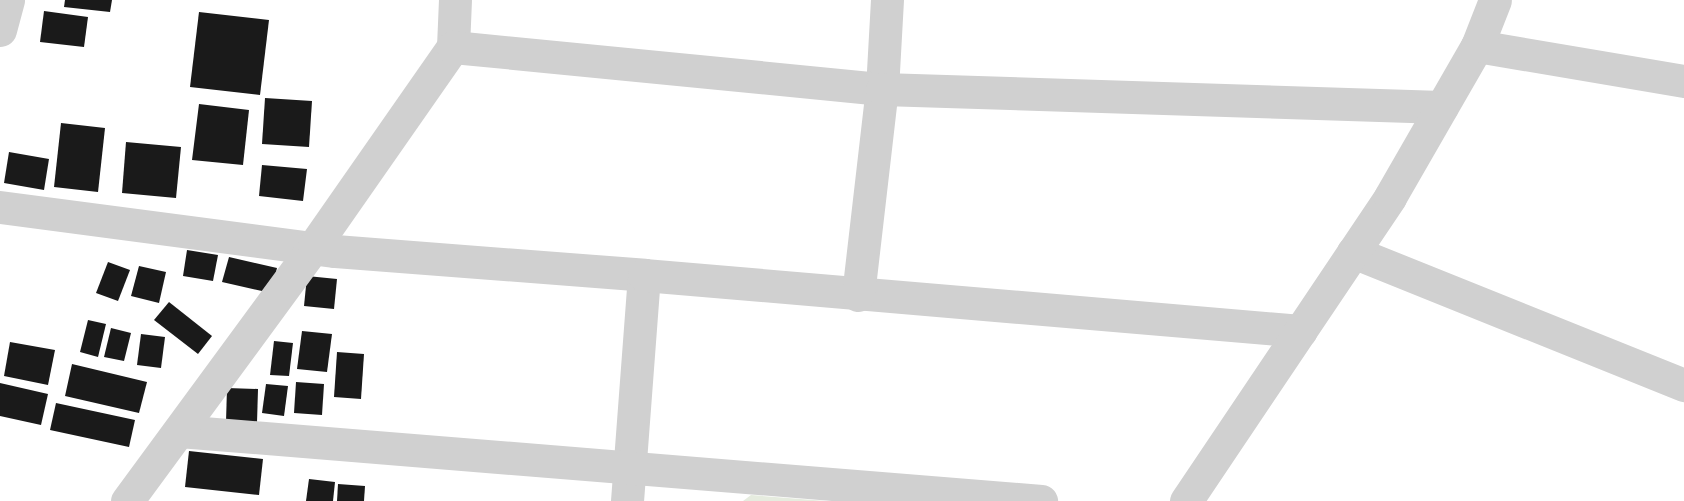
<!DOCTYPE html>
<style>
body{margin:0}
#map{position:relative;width:1684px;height:501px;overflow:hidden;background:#fff;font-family:Arial,sans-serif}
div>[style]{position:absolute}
.green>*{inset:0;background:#e6ecdf}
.building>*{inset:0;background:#1a1a1a}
.minor>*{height:33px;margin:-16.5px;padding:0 16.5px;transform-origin:16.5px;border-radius:16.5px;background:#d0d0d0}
span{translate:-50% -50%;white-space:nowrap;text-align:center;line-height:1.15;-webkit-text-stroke:6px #fff;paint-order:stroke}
</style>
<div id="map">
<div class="green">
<i style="clip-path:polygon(751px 495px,826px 501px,743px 501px)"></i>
</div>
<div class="building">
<i style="clip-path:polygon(65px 0,112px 0,110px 12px,64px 7px)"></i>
<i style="clip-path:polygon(44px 11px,88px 17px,84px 47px,40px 42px)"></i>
<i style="clip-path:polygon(199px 12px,269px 20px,260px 95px,190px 87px)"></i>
<i style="clip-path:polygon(265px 98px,312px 101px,309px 147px,262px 144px)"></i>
<i style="clip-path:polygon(199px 104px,249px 110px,243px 165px,192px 160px)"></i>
<i style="clip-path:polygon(61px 123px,105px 128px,98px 192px,54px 187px)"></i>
<i style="clip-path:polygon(126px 142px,181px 147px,176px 198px,122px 193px)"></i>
<i style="clip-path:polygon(9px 152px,49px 159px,44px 190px,4px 183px)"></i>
<i style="clip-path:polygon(262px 165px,307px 169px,303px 201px,259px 196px)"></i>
<i style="clip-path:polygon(187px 250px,218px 255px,213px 281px,183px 276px)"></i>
<i style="clip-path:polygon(229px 257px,277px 268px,271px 293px,222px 282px)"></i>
<i style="clip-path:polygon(108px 262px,130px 270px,118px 301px,96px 293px)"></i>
<i style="clip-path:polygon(139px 266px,166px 272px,159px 303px,131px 296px)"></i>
<i style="clip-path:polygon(307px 276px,337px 279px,334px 309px,304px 306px)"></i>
<i style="clip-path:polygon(169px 302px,212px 336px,198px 354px,154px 320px)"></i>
<i style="clip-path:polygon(88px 320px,106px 324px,98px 357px,80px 352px)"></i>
<i style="clip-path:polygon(111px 328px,131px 333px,124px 361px,104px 357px)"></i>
<i style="clip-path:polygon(302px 331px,332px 334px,327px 372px,297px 369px)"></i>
<i style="clip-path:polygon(141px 334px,165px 337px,161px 368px,137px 365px)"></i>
<i style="clip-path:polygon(274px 341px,293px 343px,289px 376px,270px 375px)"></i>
<i style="clip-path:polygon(10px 342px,55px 350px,48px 385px,4px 376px)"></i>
<i style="clip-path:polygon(337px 352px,364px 354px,361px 399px,334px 397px)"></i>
<i style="clip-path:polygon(72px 364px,147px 382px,139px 413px,65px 396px)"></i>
<i style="clip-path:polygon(296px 382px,324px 384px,322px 415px,294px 413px)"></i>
<i style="clip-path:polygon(0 383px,48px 394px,41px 425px,0 416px)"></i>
<i style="clip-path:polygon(266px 384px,288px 386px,284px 416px,262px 413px)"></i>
<i style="clip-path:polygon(227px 388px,258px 389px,257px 423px,226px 422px)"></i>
<i style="clip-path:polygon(56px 403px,135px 420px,129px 447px,50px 430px)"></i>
<i style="clip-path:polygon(189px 451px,263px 459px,259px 495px,185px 487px)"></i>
<i style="clip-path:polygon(309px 479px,335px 482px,333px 501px,306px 501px)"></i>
<i style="clip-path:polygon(338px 484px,365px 486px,364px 501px,337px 501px)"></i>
</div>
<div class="minor">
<i style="left:0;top:30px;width:31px;rotate:-75deg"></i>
<i style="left:1477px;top:46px;width:210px;rotate:9.6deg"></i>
<i style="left:453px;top:47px;width:47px;rotate:-87.6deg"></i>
<i style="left:0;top:207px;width:338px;rotate:7.5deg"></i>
<i style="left:335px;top:251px;width:310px;rotate:4.4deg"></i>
<i style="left:644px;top:275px;width:227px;rotate:94.3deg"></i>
<i style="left:1353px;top:252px;width:357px;rotate:21.9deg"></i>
<i style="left:644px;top:275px;width:659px;rotate:4.87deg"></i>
<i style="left:858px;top:295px;width:207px;rotate:-83.4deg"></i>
<i style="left:882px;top:89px;width:89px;rotate:-86.8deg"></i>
<i style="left:179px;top:431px;width:865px;rotate:4.64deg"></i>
<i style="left:127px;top:501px;width:316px;rotate:-53.7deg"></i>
<i style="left:314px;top:246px;width:243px;rotate:-55.1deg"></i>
<i style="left:453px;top:47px;width:431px;rotate:5.6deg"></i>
<i style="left:882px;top:89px;width:560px;rotate:1.84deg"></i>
<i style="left:1186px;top:501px;width:366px;rotate:-56.1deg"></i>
<i style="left:1390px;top:197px;width:174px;rotate:-60.1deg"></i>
<i style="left:1477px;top:46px;width:49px;rotate:-68.6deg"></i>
</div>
</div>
